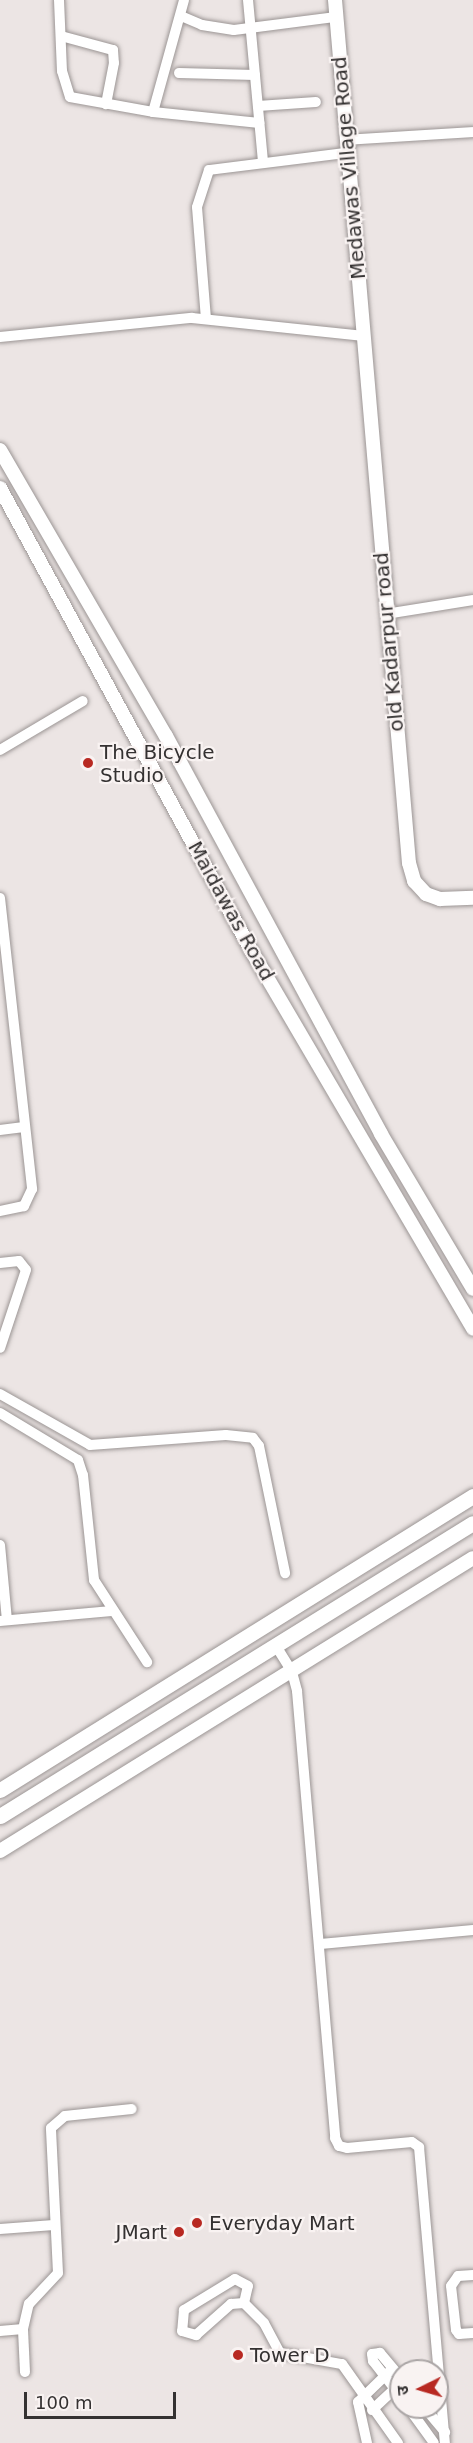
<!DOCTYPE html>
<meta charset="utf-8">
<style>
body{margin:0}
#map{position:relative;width:473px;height:2443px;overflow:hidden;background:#ece5e4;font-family:"DejaVu Sans","Noto Sans Devanagari",sans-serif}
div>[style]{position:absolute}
.roads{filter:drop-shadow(0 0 2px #9b9594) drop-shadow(0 0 2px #9b9594)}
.minor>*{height:10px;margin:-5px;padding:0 5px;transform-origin:5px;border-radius:5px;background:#fff}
.tertiary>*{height:14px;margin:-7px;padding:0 7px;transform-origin:7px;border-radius:7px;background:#fff}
.secondary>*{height:15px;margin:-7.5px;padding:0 7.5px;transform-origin:7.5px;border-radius:7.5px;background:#fff}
.dots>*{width:16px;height:16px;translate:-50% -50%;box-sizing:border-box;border:3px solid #f9f3f2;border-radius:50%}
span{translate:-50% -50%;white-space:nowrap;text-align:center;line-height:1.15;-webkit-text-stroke:4.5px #f9f3f2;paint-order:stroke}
.street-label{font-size:20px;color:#343131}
.poi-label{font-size:20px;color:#343131}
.left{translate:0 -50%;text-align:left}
.right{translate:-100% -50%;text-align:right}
.north{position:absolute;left:389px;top:2359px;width:60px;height:60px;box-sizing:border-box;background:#f9f3f2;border:2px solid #aaa5a5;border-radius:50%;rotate:265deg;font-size:16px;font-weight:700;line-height:24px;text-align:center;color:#343131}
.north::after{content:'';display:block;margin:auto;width:21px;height:27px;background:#b82922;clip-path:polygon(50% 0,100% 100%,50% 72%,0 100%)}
.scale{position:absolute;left:24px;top:2392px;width:152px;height:27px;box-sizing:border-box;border:3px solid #343131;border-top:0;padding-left:8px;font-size:18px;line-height:21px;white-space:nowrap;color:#343131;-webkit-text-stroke:4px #f9f3f2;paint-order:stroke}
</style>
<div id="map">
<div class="roads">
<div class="minor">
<i style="left:59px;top:0;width:71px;rotate:87.6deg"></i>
<i style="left:62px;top:71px;width:27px;rotate:73deg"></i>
<i style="left:70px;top:97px;width:84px;rotate:10.2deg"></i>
<i style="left:153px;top:112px;width:107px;rotate:5.9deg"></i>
<i style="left:248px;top:0;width:163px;rotate:84.7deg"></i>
<i style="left:181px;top:16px;width:23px;rotate:23deg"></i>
<i style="left:202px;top:25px;width:32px;rotate:9deg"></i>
<i style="left:234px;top:30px;width:103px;rotate:-7.3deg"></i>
<i style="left:61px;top:36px;width:54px;rotate:15.1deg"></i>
<i style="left:113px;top:50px;width:13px;rotate:86deg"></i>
<i style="left:114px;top:63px;width:42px;rotate:101deg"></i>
<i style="left:179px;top:73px;width:76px;rotate:1.5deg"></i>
<i style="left:258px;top:106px;width:58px;rotate:-3.9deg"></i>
<i style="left:153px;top:112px;width:116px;rotate:-74.5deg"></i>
<i style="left:345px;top:140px;width:128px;rotate:-3.6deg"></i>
<i style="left:206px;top:319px;width:112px;rotate:-94.6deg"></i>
<i style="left:197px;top:207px;width:39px;rotate:-72deg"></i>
<i style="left:209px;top:170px;width:138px;rotate:-7.1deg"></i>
<i style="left:0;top:337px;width:193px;rotate:-5.7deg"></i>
<i style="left:192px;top:318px;width:173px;rotate:6deg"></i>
<i style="left:386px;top:614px;width:88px;rotate:-9.1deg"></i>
<i style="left:0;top:750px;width:96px;rotate:-30.6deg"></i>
<i style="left:0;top:898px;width:293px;rotate:83.7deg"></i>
<i style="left:32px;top:1189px;width:19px;rotate:115deg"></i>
<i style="left:24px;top:1206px;width:25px;rotate:168deg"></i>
<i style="left:0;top:1130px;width:24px;rotate:-7deg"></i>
<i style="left:0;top:1263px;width:19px;rotate:-6deg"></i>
<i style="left:19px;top:1261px;width:11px;rotate:52deg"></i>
<i style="left:26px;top:1270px;width:82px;rotate:108.4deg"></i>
<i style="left:0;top:1394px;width:103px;rotate:29.5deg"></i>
<i style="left:90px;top:1445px;width:136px;rotate:-4.2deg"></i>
<i style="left:226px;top:1435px;width:27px;rotate:6deg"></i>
<i style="left:253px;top:1438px;width:10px;rotate:53deg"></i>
<i style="left:259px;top:1446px;width:130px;rotate:78.4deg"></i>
<i style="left:0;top:1413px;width:91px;rotate:31.1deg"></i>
<i style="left:78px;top:1460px;width:16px;rotate:72deg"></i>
<i style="left:83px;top:1475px;width:106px;rotate:84deg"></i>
<i style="left:94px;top:1580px;width:98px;rotate:57.1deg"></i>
<i style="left:0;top:1545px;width:75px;rotate:84.7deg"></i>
<i style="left:0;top:1621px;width:112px;rotate:-5.1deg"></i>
<i style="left:276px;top:1646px;width:31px;rotate:58deg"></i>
<i style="left:292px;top:1672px;width:20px;rotate:75deg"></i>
<i style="left:297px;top:1691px;width:449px;rotate:85.1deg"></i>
<i style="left:335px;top:2138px;width:9px;rotate:63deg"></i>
<i style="left:339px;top:2146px;width:8px;rotate:14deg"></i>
<i style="left:347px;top:2148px;width:65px;rotate:-5.3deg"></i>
<i style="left:412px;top:2142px;width:9px;rotate:36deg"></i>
<i style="left:419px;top:2147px;width:297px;rotate:85deg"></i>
<i style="left:320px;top:1944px;width:154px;rotate:-5.2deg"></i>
<i style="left:0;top:2229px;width:54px;rotate:-4.2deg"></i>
<i style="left:473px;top:2275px;width:15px;rotate:176deg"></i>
<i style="left:458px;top:2276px;width:12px;rotate:125deg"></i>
<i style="left:451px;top:2286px;width:44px;rotate:83.5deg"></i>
<i style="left:456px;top:2330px;width:5px;rotate:53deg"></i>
<i style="left:459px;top:2334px;width:14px;rotate:-4deg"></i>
<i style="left:244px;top:2303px;width:17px;rotate:-77deg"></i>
<i style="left:248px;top:2286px;width:15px;rotate:-152deg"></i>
<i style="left:235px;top:2279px;width:60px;rotate:148.7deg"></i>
<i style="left:184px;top:2310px;width:21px;rotate:95deg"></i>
<i style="left:182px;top:2331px;width:15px;rotate:16deg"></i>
<i style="left:196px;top:2335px;width:47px;rotate:-41.5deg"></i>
<i style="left:231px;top:2304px;width:13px;rotate:-4deg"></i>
<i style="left:244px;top:2303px;width:28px;rotate:45deg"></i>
<i style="left:264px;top:2323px;width:34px;rotate:62deg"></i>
<i style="left:280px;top:2353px;width:63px;rotate:10.1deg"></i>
<i style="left:342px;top:2364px;width:97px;rotate:54.7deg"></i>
<i style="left:0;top:2331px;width:23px;rotate:-5deg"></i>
<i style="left:25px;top:2372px;width:43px;rotate:-92.7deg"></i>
<i style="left:23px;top:2329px;width:26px;rotate:-77deg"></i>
<i style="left:29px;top:2304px;width:42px;rotate:-46.9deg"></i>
<i style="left:58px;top:2273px;width:145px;rotate:-92.8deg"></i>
<i style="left:51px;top:2128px;width:18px;rotate:-41deg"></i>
<i style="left:65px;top:2116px;width:67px;rotate:-6deg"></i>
<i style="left:401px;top:2378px;width:33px;rotate:-130deg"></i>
<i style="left:380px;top:2353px;width:8px;rotate:173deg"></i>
<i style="left:372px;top:2354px;width:7px;rotate:82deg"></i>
<i style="left:373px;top:2361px;width:46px;rotate:52.1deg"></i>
<i style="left:408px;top:2407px;width:44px;rotate:54.2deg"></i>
<i style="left:424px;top:2407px;width:33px;rotate:50deg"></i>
<i style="left:372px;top:2410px;width:35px;rotate:-43deg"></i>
<i style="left:367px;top:2443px;width:42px;rotate:-102.4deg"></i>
<i style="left:358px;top:2402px;width:43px;rotate:-44.1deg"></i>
</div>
<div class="tertiary">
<i style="left:335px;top:0;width:866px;rotate:85.1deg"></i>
<i style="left:409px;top:863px;width:19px;rotate:74deg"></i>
<i style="left:414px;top:881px;width:18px;rotate:47deg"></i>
<i style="left:426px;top:894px;width:15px;rotate:20deg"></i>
<i style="left:440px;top:899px;width:33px;rotate:-2deg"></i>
<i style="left:0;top:450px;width:331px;rotate:59.9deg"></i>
<i style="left:166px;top:736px;width:452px;rotate:61.6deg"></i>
<i style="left:381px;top:1134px;width:180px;rotate:59.3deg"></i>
<i style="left:0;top:488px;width:526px;rotate:61.49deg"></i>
<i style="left:251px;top:950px;width:439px;rotate:59.6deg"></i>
<i style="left:0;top:1851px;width:556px;rotate:-31.78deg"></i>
</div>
<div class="secondary">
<i style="left:0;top:1790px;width:557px;rotate:-31.86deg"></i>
<i style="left:0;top:1816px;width:556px;rotate:-31.78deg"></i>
</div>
</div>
<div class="dots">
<i style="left:88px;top:763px;background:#b82922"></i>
<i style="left:197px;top:2223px;background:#b82922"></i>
<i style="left:179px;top:2232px;background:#b82922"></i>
<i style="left:238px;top:2355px;background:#b82922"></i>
</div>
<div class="street-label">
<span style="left:349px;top:168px;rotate:-95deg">Medawas Village Road</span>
<span style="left:389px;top:642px;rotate:-95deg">old Kadarpur road</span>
<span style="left:231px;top:911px;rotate:61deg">Maidawas Road</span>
</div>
<div class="poi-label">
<span class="left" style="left:100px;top:764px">The Bicycle<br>Studio</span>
<span class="left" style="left:209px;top:2223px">Everyday Mart</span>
<span class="right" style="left:167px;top:2232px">JMart</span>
<span class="left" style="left:250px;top:2355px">Tower D</span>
</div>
<div class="north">उ</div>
<div class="scale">100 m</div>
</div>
